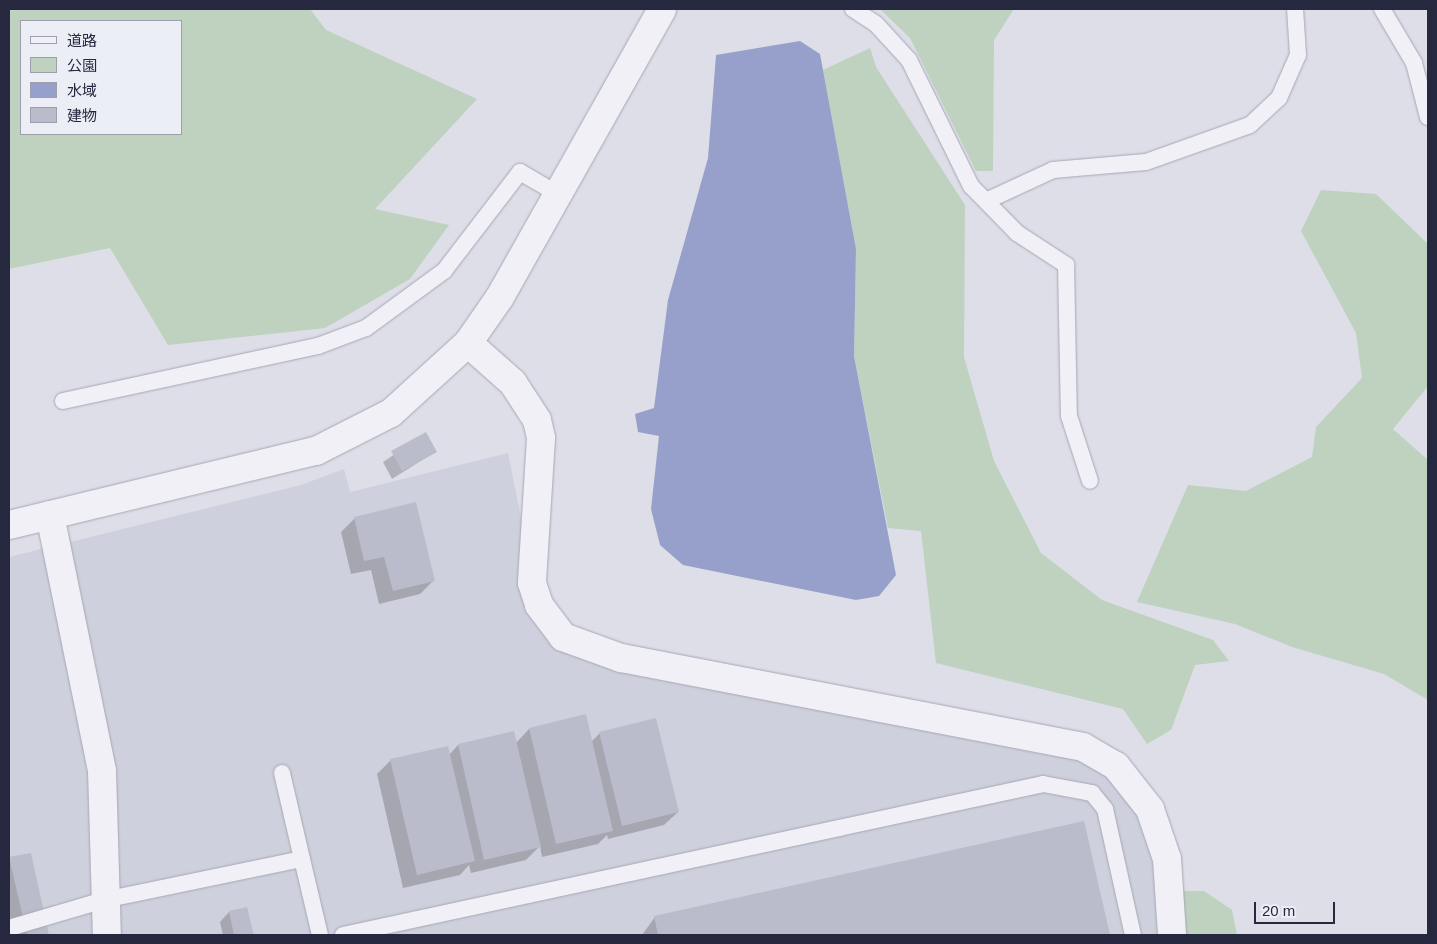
<!DOCTYPE html>
<meta charset="utf-8">
<style>
body{margin:0}
#map{position:relative;width:1437px;height:944px;overflow:hidden;background:#dddee8;font-family:Arial,"Noto Sans JP",sans-serif}
div>[style]{position:absolute}
.built>*{inset:0;background:#cfd0dd}
.green>*{inset:0;background:#bed2bf}
.water>*{inset:0;background:#96a0ca}
.shadow>*{inset:0;background:#0003}
.building>*{inset:0;background:#babccb}
.roads{filter:drop-shadow(0 0 1px #a6a7b5) drop-shadow(0 0 1px #a6a7b5)}
.service>*{height:16px;margin:-8px;padding:0 8px;transform-origin:8px;border-radius:8px;background:#f0f0f6}
.minor>*{height:28px;margin:-14px;padding:0 14px;transform-origin:14px;border-radius:14px;background:#f0f0f6}
.tertiary>*{height:28px;margin:-14px;padding:0 14px;transform-origin:14px;border-radius:14px;background:#f0f0f6}
span{translate:-50% -50%;white-space:nowrap;text-align:center;line-height:1.15;-webkit-text-stroke:4px #eceef5;paint-order:stroke}
.frame{position:absolute;inset:0;border:10px solid #26283f;pointer-events:none}
.legend{position:absolute;left:20px;top:20px;width:162px;height:115px;box-sizing:border-box;background:#eceef5;border:1px solid #9d9fac;margin:0;padding:6px 9px;list-style:none;font-size:15px;color:#26283f}
.legend li{display:flex;align-items:center;gap:10px;height:25px}
.legend b{width:25px;border:1px solid #9d9fac}
.scale{position:absolute;left:1254px;top:902px;width:81px;height:22px;box-sizing:border-box;border:2px solid #26283f;border-top:0;padding-left:6px;font-size:15px;line-height:18px;white-space:nowrap;color:#26283f;-webkit-text-stroke:4px #eceef5;paint-order:stroke}
</style>
<div id="map">
<div class="built">
<i style="clip-path:polygon(508px 453px,525px 537px,547px 602px,578px 635px,1124px 759px,1179px 935px,9px 935px,9px 557px,301px 485px,344px 469px,350px 492px)"></i>
</div>
<div class="green">
<i style="clip-path:polygon(evenodd,9px 9px,310px 9px,326px 30px,477px 99px,375px 209px,449px 225px,410px 279px,325px 328px,168px 345px,110px 248px,9px 269px,9px 9px,181px 21px,181px 134px,21px 134px,21px 21px,181px 21px)"></i>
<i style="clip-path:polygon(880px 9px,1014px 9px,994px 40px,993px 171px,976px 171px,910px 38px)"></i>
<i style="clip-path:polygon(870px 48px,876px 67px,965px 205px,964px 357px,994px 461px,1041px 553px,1102px 600px,1213px 640px,1229px 661px,1195px 665px,1171px 730px,1147px 744px,1123px 709px,936px 663px,921px 531px,888px 528px,854px 356px,856px 249px,823px 70px)"></i>
<i style="clip-path:polygon(1321px 190px,1376px 194px,1428px 244px,1428px 386px,1393px 429px,1428px 460px,1428px 700px,1384px 674px,1292px 647px,1235px 624px,1137px 602px,1188px 485px,1246px 491px,1312px 457px,1316px 427px,1362px 378px,1356px 333px,1301px 231px)"></i>
<i style="clip-path:polygon(1182px 891px,1204px 891px,1232px 910px,1237px 935px,1186px 935px)"></i>
</div>
<div class="water">
<i style="clip-path:polygon(800px 41px,820px 54px,823px 70px,856px 249px,854px 356px,896px 575px,879px 596px,856px 600px,683px 565px,660px 545px,651px 509px,659px 436px,638px 432px,635px 414px,654px 408px,668px 300px,708px 158px,716px 55px)"></i>
</div>
<div class="shadow">
<i style="clip-path:polygon(425px 434px,435px 452px,392px 479px,383px 462px)"></i>
<i style="clip-path:polygon(415px 504px,433px 581px,420px 594px,379px 604px,371px 570px,351px 574px,341px 532px,354px 519px)"></i>
<i style="clip-path:polygon(529px 729px,591px 742px,600px 733px,678px 812px,664px 825px,608px 839px,607px 835px,598px 844px,542px 857px,540px 846px,526px 860px,471px 873px,469px 865px,460px 875px,403px 888px,377px 774px,391px 760px,449px 755px,458px 745px,516px 743px)"></i>
<i style="clip-path:polygon(1084px 822px,1109px 935px,642px 935px,655px 917px)"></i>
<i style="clip-path:polygon(30px 854px,48px 935px,10px 935px,9px 860px)"></i>
<i style="clip-path:polygon(247px 909px,253px 935px,223px 935px,220px 922px,229px 912px)"></i>
</div>
<div class="building">
<i style="clip-path:polygon(426px 432px,437px 452px,402px 471px,391px 451px)"></i>
<i style="clip-path:polygon(416px 502px,435px 581px,393px 591px,384px 557px,364px 561px,354px 517px)"></i>
<i style="clip-path:polygon(586px 714px,613px 831px,556px 844px,529px 728px)"></i>
<i style="clip-path:polygon(656px 718px,679px 812px,622px 826px,599px 732px)"></i>
<i style="clip-path:polygon(514px 731px,541px 847px,484px 860px,458px 744px)"></i>
<i style="clip-path:polygon(448px 746px,475px 861px,417px 875px,390px 759px)"></i>
<i style="clip-path:polygon(1084px 821px,1110px 935px,658px 935px,654px 916px)"></i>
<i style="clip-path:polygon(31px 853px,49px 935px,27px 935px,9px 857px)"></i>
<i style="clip-path:polygon(247px 907px,254px 935px,234px 935px,229px 911px)"></i>
</div>
<div class="roads">
<div class="service">
<i style="left:853px;top:9px;width:27px;rotate:33deg"></i>
<i style="left:876px;top:24px;width:49px;rotate:47.5deg"></i>
<i style="left:909px;top:60px;width:140px;rotate:63.8deg"></i>
<i style="left:971px;top:186px;width:66px;rotate:45.6deg"></i>
<i style="left:1017px;top:233px;width:59px;rotate:33.1deg"></i>
<i style="left:1066px;top:265px;width:151px;rotate:88.9deg"></i>
<i style="left:1069px;top:416px;width:68px;rotate:72.1deg"></i>
<i style="left:1382px;top:9px;width:63px;rotate:59.3deg"></i>
<i style="left:1414px;top:63px;width:56px;rotate:75.5deg"></i>
<i style="left:986px;top:201px;width:74px;rotate:-24.8deg"></i>
<i style="left:1053px;top:170px;width:93px;rotate:-4.9deg"></i>
<i style="left:1146px;top:162px;width:110px;rotate:-19.6deg"></i>
<i style="left:1250px;top:125px;width:40px;rotate:-43deg"></i>
<i style="left:1279px;top:98px;width:47px;rotate:-66.2deg"></i>
<i style="left:1298px;top:55px;width:46px;rotate:-93.7deg"></i>
<i style="left:63px;top:401px;width:261px;rotate:-12.2deg"></i>
<i style="left:318px;top:346px;width:51px;rotate:-20.6deg"></i>
<i style="left:366px;top:328px;width:97px;rotate:-36.2deg"></i>
<i style="left:444px;top:271px;width:125px;rotate:-52.5deg"></i>
<i style="left:520px;top:172px;width:44px;rotate:30.1deg"></i>
<i style="left:282px;top:773px;width:88px;rotate:76.9deg"></i>
<i style="left:9px;top:928px;width:99px;rotate:-16.4deg"></i>
<i style="left:104px;top:900px;width:202px;rotate:-11.7deg"></i>
<i style="left:302px;top:859px;width:78px;rotate:76.7deg"></i>
<i style="left:343px;top:935px;width:716px;rotate:-12.17deg"></i>
<i style="left:1043px;top:784px;width:50px;rotate:10.4deg"></i>
<i style="left:1092px;top:793px;width:21px;rotate:51deg"></i>
<i style="left:1105px;top:809px;width:129px;rotate:77.5deg"></i>
</div>
<div class="minor">
<i style="left:468px;top:343px;width:60px;rotate:41.6deg"></i>
<i style="left:513px;top:383px;width:44px;rotate:57deg"></i>
<i style="left:537px;top:420px;width:18px;rotate:77deg"></i>
<i style="left:541px;top:438px;width:145px;rotate:93.6deg"></i>
<i style="left:532px;top:583px;width:23px;rotate:72deg"></i>
<i style="left:539px;top:605px;width:40px;rotate:53deg"></i>
<i style="left:563px;top:637px;width:62px;rotate:19.9deg"></i>
<i style="left:621px;top:658px;width:470px;rotate:10.9deg"></i>
<i style="left:1083px;top:747px;width:38px;rotate:30deg"></i>
<i style="left:1116px;top:766px;width:55px;rotate:51.7deg"></i>
<i style="left:1150px;top:809px;width:53px;rotate:71.2deg"></i>
<i style="left:1167px;top:859px;width:76px;rotate:86.2deg"></i>
</div>
<div class="tertiary">
<i style="left:50px;top:515px;width:261px;rotate:78.5deg"></i>
<i style="left:102px;top:771px;width:164px;rotate:88.3deg"></i>
<i style="left:9px;top:525px;width:316px;rotate:-13.6deg"></i>
<i style="left:316px;top:451px;width:84px;rotate:-26.9deg"></i>
<i style="left:391px;top:413px;width:104px;rotate:-42.3deg"></i>
<i style="left:468px;top:343px;width:56px;rotate:-55.2deg"></i>
<i style="left:500px;top:297px;width:330px;rotate:-60.6deg"></i>
</div>
</div>
<div class="frame"></div>
<ul class="legend">
<li><b style="height:6px;background:#f0f0f6"></b>道路</li>
<li><b style="height:14px;background:#bed2bf"></b>公園</li>
<li><b style="height:14px;background:#96a0ca"></b>水域</li>
<li><b style="height:14px;background:#babccb"></b>建物</li>
</ul>
<div class="scale">20 m</div>
</div>
